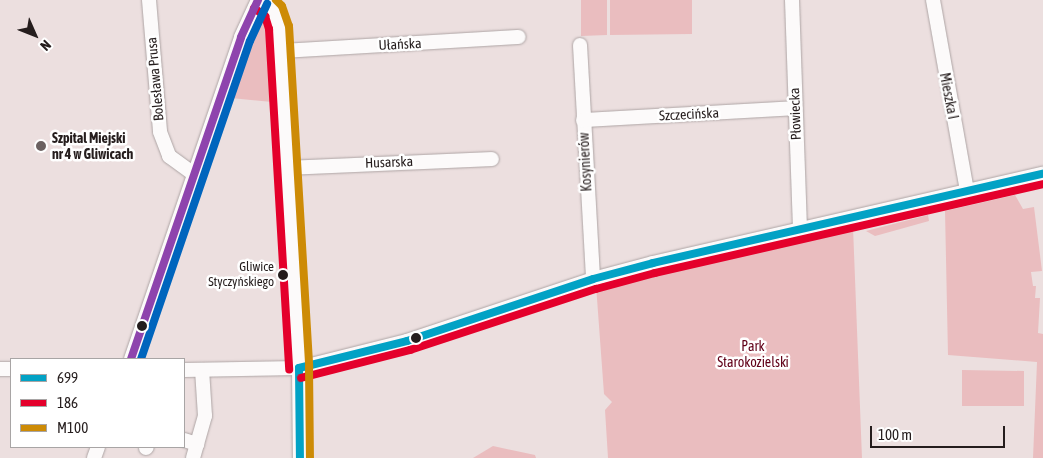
<!DOCTYPE html>
<meta charset="utf-8">
<style>
body{margin:0}
#map{position:relative;width:1043px;height:458px;overflow:hidden;background:#ecdfdf;font-family:"Asap Condensed",sans-serif}
div>[style]{position:absolute}
.green>*{inset:0;background:#eabdbf}
.roads{filter:drop-shadow(0 0 1px #aea5a5) drop-shadow(0 0 1px #aea5a5)}
.minor>*{height:14px;margin:-7px;padding:0 7px;transform-origin:7px;border-radius:7px;background:#fcfafa}
.bus-1>*{height:8px;margin:-4px;padding:0 4px;transform-origin:4px;border-radius:4px;background:#02a2c5}
.bus-2>*{height:8px;margin:-4px;padding:0 4px;transform-origin:4px;border-radius:4px;background:#e4002b}
.bus-3>*{height:8px;margin:-4px;padding:0 4px;transform-origin:4px;border-radius:4px;background:#cd8b06}
.bus-4>*{height:8px;margin:-4px;padding:0 4px;transform-origin:4px;border-radius:4px;background:#8e44ad}
.bus-5>*{height:8px;margin:-4px;padding:0 4px;transform-origin:4px;border-radius:4px;background:#0065bd}
.dots>*{width:14px;height:14px;translate:-50% -50%;box-sizing:border-box;border:2px solid #fff;border-radius:50%}
span{translate:-50% -50%;white-space:nowrap;text-align:center;line-height:1.15;-webkit-text-stroke:5px #fff;paint-order:stroke}
.bus-label{font-size:13px;color:#251d1d}
.right{translate:-100% -50%;text-align:right}
.street-label{font-size:14px;color:#251d1d}
.poi-label{font-size:14px;color:#251d1d;font-weight:700}
.left{translate:0 -50%;text-align:left}
.park-label{font-size:14px;color:#610018}
.legend{position:absolute;left:10px;top:358px;width:175px;height:90px;box-sizing:border-box;background:#fff;border:1px solid #a8a5a5;margin:0;padding:6px 9px;list-style:none;font-size:15px;color:#251d1d}
.legend li{display:flex;align-items:center;gap:10px;height:25px}
.legend b{width:25px;border:1px solid #a8a5a5}
.north{position:absolute;left:10px;top:10px;width:50px;height:50px;-webkit-text-stroke:4px #fff;paint-order:stroke;rotate:134deg;font-size:14px;font-weight:700;line-height:20px;text-align:center;color:#251d1d}
.north::after{content:'';display:block;margin:auto;width:18px;height:22px;background:#251d1d;clip-path:polygon(50% 0,100% 100%,50% 72%,0 100%)}
.scale{position:absolute;left:870px;top:426px;width:135px;height:22px;box-sizing:border-box;border:2px solid #251d1d;border-top:0;padding-left:6px;font-size:15px;line-height:18px;white-space:nowrap;color:#251d1d;-webkit-text-stroke:4px #fff;paint-order:stroke}
</style>
<div id="map">
<div class="green">
<i style="clip-path:polygon(581px 0,607px 0,607px 35px,581px 36px)"></i>
<i style="clip-path:polygon(610px 0,692px 0,692px 34px,610px 35px)"></i>
<i style="clip-path:polygon(259px 20px,267px 21px,272px 102px,231px 98px)"></i>
<i style="clip-path:polygon(1015px 195px,1023px 209px,1034px 207px,1042px 271px,1031px 272px,1033px 286px,1036px 286px,1035px 298px,1040px 298px,1038px 333px,1043px 334px,1043px 458px,1033px 458px,1037px 362px,948px 355px,945px 211px)"></i>
<i style="clip-path:polygon(928px 215px,929px 221px,886px 233px,875px 236px,866px 231px)"></i>
<i style="clip-path:polygon(853px 227px,862px 458px,608px 458px,605px 410px,612px 402px,604px 394px,596px 285px,784px 239px,786px 244px)"></i>
<i style="clip-path:polygon(962px 370px,1024px 371px,1024px 406px,962px 406px)"></i>
<i style="clip-path:polygon(493px 446px,535px 455px,536px 458px,473px 458px)"></i>
</div>
<div class="roads">
<div class="minor">
<i style="left:149px;top:0;width:132px;rotate:85.2deg"></i>
<i style="left:160px;top:132px;width:26px;rotate:69deg"></i>
<i style="left:169px;top:156px;width:31px;rotate:36deg"></i>
<i style="left:260px;top:0;width:16px;rotate:38deg"></i>
<i style="left:273px;top:10px;width:18px;rotate:71deg"></i>
<i style="left:279px;top:27px;width:342px;rotate:86.6deg"></i>
<i style="left:299px;top:368px;width:90px;rotate:89.4deg"></i>
<i style="left:792px;top:0;width:229px;rotate:88deg"></i>
<i style="left:933px;top:0;width:194px;rotate:79.9deg"></i>
<i style="left:580px;top:45px;width:234px;rotate:86.8deg"></i>
<i style="left:281px;top:51px;width:238px;rotate:-3.4deg"></i>
<i style="left:583px;top:120px;width:212px;rotate:-3.2deg"></i>
<i style="left:287px;top:168px;width:205px;rotate:-2.5deg"></i>
<i style="left:131px;top:359px;width:340px;rotate:-71.1deg"></i>
<i style="left:241px;top:37px;width:41px;rotate:-65.3deg"></i>
<i style="left:0;top:369px;width:11px"></i>
<i style="left:184px;top:370px;width:115px;rotate:-1deg"></i>
<i style="left:299px;top:368px;width:111px;rotate:-14deg"></i>
<i style="left:407px;top:341px;width:196px;rotate:-18.4deg"></i>
<i style="left:593px;top:279px;width:62px;rotate:-14.9deg"></i>
<i style="left:653px;top:263px;width:400px;rotate:-12.9deg"></i>
<i style="left:184px;top:440px;width:14px;rotate:17deg"></i>
<i style="left:146px;top:448px;width:1px;rotate:-45deg"></i>
<i style="left:94px;top:458px;width:12px;rotate:-70deg"></i>
<i style="left:193px;top:458px;width:44px;rotate:-74.1deg"></i>
<i style="left:205px;top:416px;width:46px;rotate:-93.7deg"></i>
</div>
</div>
<div class="bus-1">
<i style="left:299px;top:368px;width:111px;rotate:-14deg"></i>
<i style="left:407px;top:341px;width:196px;rotate:-18.4deg"></i>
<i style="left:593px;top:279px;width:62px;rotate:-14.9deg"></i>
<i style="left:653px;top:263px;width:400px;rotate:-12.9deg"></i>
<i style="left:299px;top:368px;width:90px;rotate:89.4deg"></i>
</div>
<div class="bus-2">
<i style="left:254px;top:8px;width:14px;rotate:36deg"></i>
<i style="left:265px;top:16px;width:14px;rotate:73deg"></i>
<i style="left:269px;top:29px;width:341px;rotate:86.6deg"></i>
<i style="left:301px;top:378px;width:113px;rotate:-14.4deg"></i>
<i style="left:410px;top:350px;width:196px;rotate:-18.2deg"></i>
<i style="left:596px;top:289px;width:61px;rotate:-15.2deg"></i>
<i style="left:655px;top:273px;width:398px;rotate:-12.9deg"></i>
</div>
<div class="bus-3">
<i style="left:276px;top:0;width:8px;rotate:45deg"></i>
<i style="left:282px;top:6px;width:21px;rotate:71deg"></i>
<i style="left:289px;top:26px;width:342px;rotate:86.6deg"></i>
<i style="left:309px;top:367px;width:91px;rotate:89.4deg"></i>
</div>
<div class="bus-4">
<i style="left:131px;top:359px;width:340px;rotate:-71.1deg"></i>
<i style="left:241px;top:37px;width:41px;rotate:-65.3deg"></i>
</div>
<div class="bus-5">
<i style="left:141px;top:359px;width:336px;rotate:-71.1deg"></i>
<i style="left:250px;top:41px;width:41px;rotate:-65.3deg"></i>
</div>
<div class="dots">
<i style="left:41px;top:146px;background:#6b6161"></i>
<i style="left:283px;top:275px;background:#251d1d"></i>
<i style="left:142px;top:326px;background:#251d1d"></i>
<i style="left:416px;top:338px;background:#251d1d"></i>
</div>
<div class="bus-label">
<span class="right" style="left:274px;top:275px">Gliwice<br>Styczyńskiego</span>
</div>
<div class="street-label">
<span style="left:400px;top:44px;rotate:-3deg">Ułańska</span>
<span style="left:155px;top:79px;rotate:-95deg">Bolesława Prusa</span>
<span style="left:949px;top:96px;rotate:79deg">Mieszka I</span>
<span style="left:689px;top:114px;rotate:-3deg">Szczecińska</span>
<span style="left:795px;top:114px;rotate:-92deg">Płowiecka</span>
<span style="left:389px;top:162px;rotate:-2deg">Husarska</span>
<span style="left:585px;top:162px;rotate:-93deg">Kosynierów</span>
</div>
<div class="poi-label">
<span class="left" style="left:52px;top:146px">Szpital Miejski<br>nr 4 w Gliwicach</span>
</div>
<div class="park-label">
<span style="left:753px;top:354px">Park<br>Starokozielski</span>
</div>
<ul class="legend">
<li><b style="height:6px;background:#02a2c5"></b>699</li>
<li><b style="height:6px;background:#e4002b"></b>186</li>
<li><b style="height:6px;background:#cd8b06"></b>M100</li>
</ul>
<div class="north">N</div>
<div class="scale">100 m</div>
</div>
